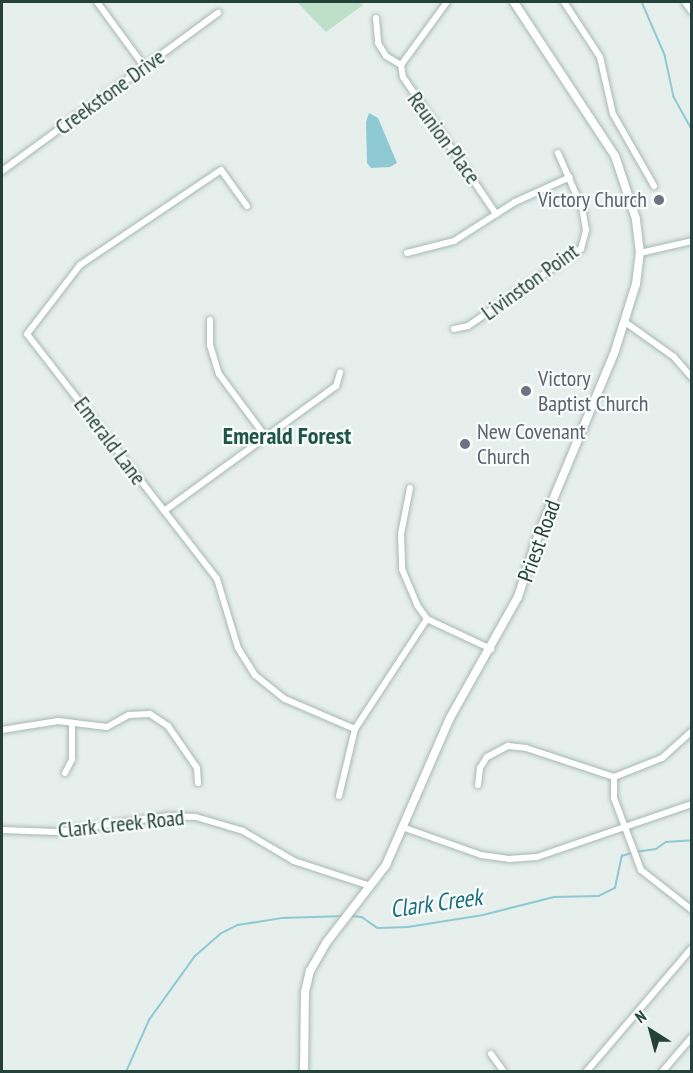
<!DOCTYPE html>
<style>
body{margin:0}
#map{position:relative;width:693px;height:1073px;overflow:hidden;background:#e6efeb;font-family:"PT Sans Narrow",sans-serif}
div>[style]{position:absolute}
.green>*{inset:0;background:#bfe0c8}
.water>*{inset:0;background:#8ec9d4}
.stream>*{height:1.5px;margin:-0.75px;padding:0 0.75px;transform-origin:0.75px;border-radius:0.75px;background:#8ec9d4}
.roads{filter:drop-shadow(0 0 2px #a8b8b2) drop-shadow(0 0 2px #a8b8b2)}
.minor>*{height:6px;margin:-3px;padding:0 3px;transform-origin:3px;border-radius:3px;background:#fff}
.tertiary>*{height:8px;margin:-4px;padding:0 4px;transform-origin:4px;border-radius:4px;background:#fff}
.dots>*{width:16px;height:16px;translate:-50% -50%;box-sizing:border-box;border:3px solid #f7fbf9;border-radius:50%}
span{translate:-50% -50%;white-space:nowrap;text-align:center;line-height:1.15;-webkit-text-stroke:4.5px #f7fbf9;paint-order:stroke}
.street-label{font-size:22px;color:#24423a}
.worship-label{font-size:22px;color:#5b616d}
.right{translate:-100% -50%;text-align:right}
.left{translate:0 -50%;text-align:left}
.neighbourhood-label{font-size:24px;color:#1f5548;font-weight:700}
.water-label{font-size:24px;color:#1c6f80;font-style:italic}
.frame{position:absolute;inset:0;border:3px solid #24423a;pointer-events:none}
.north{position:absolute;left:621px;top:1001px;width:60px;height:60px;-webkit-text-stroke:4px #f7fbf9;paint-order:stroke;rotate:324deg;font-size:16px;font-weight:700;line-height:24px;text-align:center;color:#24423a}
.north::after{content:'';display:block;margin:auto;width:21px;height:27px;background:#24423a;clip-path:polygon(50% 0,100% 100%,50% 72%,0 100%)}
</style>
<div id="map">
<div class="green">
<i style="clip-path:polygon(297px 2px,360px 2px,363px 5px,326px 32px)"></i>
</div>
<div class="water">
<i style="clip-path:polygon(369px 113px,378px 118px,397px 163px,390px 167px,371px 168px,367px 163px,366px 122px)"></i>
</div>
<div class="stream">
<i style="left:642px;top:2px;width:58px;rotate:66.5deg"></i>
<i style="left:665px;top:55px;width:43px;rotate:77.9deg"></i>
<i style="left:674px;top:97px;width:38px;rotate:61deg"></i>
<i style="left:635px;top:852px;width:21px;rotate:-8deg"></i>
<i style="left:656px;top:849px;width:12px;rotate:-35deg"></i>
<i style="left:666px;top:842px;width:26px;rotate:-4deg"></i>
<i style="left:352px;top:916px;width:10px;rotate:6deg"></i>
<i style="left:362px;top:917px;width:19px;rotate:35deg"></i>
<i style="left:378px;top:928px;width:30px;rotate:-2deg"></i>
<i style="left:408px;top:927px;width:76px;rotate:-9.1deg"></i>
<i style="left:483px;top:915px;width:73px;rotate:-14.2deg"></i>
<i style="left:554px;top:897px;width:45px;rotate:-1.3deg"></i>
<i style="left:599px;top:896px;width:18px;rotate:-27deg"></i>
<i style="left:615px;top:888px;width:33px;rotate:-78deg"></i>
<i style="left:622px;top:856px;width:9px;rotate:-18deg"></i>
<i style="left:126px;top:1072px;width:57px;rotate:-66.1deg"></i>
<i style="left:149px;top:1020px;width:79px;rotate:-54.3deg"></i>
<i style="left:195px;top:956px;width:33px;rotate:-41deg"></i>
<i style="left:220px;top:934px;width:20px;rotate:-27deg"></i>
<i style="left:238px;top:925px;width:45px;rotate:-9deg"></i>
<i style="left:282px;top:918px;width:62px;rotate:-1.8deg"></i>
</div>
<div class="roads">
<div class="minor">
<i style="left:97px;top:2px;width:79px;rotate:53.7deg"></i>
<i style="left:447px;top:2px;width:78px;rotate:126.1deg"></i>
<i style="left:401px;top:65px;width:12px;rotate:81deg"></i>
<i style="left:403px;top:77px;width:166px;rotate:55.8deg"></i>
<i style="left:564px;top:2px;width:66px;rotate:56.8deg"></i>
<i style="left:600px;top:57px;width:58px;rotate:77.2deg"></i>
<i style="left:613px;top:114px;width:83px;rotate:60.3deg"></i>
<i style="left:685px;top:2px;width:12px;rotate:55deg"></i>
<i style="left:376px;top:18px;width:25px;rotate:85deg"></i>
<i style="left:378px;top:43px;width:15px;rotate:58deg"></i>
<i style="left:386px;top:56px;width:17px;rotate:31deg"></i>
<i style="left:2px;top:171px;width:268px;rotate:-36.2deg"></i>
<i style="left:247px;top:206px;width:44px;rotate:-125.8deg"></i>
<i style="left:221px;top:170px;width:170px;rotate:146deg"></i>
<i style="left:80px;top:265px;width:87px;rotate:127.5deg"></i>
<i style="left:27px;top:334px;width:310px;rotate:52.2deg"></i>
<i style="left:217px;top:579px;width:72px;rotate:73.1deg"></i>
<i style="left:238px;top:648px;width:32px;rotate:58deg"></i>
<i style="left:255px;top:675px;width:38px;rotate:39deg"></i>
<i style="left:285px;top:699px;width:76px;rotate:23.2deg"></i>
<i style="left:407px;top:253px;width:49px;rotate:-14.3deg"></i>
<i style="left:454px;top:241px;width:72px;rotate:-32.6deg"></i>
<i style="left:515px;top:202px;width:60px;rotate:-24.4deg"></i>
<i style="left:640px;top:253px;width:53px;rotate:-13deg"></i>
<i style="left:210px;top:320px;width:25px;rotate:90deg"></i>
<i style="left:210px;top:345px;width:30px;rotate:73deg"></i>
<i style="left:219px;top:374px;width:77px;rotate:53.4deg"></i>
<i style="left:625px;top:322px;width:60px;rotate:35.5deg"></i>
<i style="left:674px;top:357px;width:28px;rotate:49deg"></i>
<i style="left:454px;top:329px;width:14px;rotate:-12deg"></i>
<i style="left:468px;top:326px;width:137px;rotate:-34.3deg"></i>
<i style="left:581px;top:249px;width:20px;rotate:-75deg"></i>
<i style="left:586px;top:230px;width:22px;rotate:-100deg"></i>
<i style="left:582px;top:208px;width:60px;rotate:-113.6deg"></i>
<i style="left:410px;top:488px;width:47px;rotate:101.1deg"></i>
<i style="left:401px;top:534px;width:35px;rotate:88deg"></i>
<i style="left:402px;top:569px;width:39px;rotate:67deg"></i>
<i style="left:417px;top:605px;width:17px;rotate:54deg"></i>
<i style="left:427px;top:619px;width:71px;rotate:25.1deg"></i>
<i style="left:164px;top:511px;width:213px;rotate:-36deg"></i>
<i style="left:336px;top:386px;width:14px;rotate:-73deg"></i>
<i style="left:2px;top:730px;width:57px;rotate:-9.1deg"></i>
<i style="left:58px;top:721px;width:49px;rotate:7deg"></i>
<i style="left:107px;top:727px;width:25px;rotate:-29deg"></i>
<i style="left:129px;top:715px;width:21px;rotate:-3deg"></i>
<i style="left:150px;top:714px;width:22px;rotate:34deg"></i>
<i style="left:168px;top:726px;width:51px;rotate:55.4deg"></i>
<i style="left:197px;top:768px;width:15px;rotate:86deg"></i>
<i style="left:692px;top:731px;width:40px;rotate:138deg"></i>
<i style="left:662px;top:758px;width:52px;rotate:158.4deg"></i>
<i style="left:614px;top:777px;width:21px;rotate:90deg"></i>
<i style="left:614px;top:798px;width:77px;rotate:69.4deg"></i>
<i style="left:641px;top:870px;width:65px;rotate:38.1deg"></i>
<i style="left:65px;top:773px;width:16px;rotate:-63deg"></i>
<i style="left:72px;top:759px;width:36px;rotate:-90deg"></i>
<i style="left:478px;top:785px;width:17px;rotate:-83deg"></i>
<i style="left:480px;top:768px;width:13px;rotate:-58deg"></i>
<i style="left:487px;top:757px;width:24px;rotate:-28deg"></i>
<i style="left:508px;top:746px;width:18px;rotate:6deg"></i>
<i style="left:526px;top:748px;width:93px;rotate:18.2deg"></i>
<i style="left:339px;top:796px;width:69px;rotate:-76.6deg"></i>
<i style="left:355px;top:729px;width:131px;rotate:-56.8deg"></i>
<i style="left:402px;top:827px;width:84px;rotate:19.5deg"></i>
<i style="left:481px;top:855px;width:28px;rotate:8deg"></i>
<i style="left:509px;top:859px;width:28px;rotate:-4deg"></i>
<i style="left:537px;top:857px;width:164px;rotate:-18.9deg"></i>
<i style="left:2px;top:830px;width:55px;rotate:2.1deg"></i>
<i style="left:57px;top:832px;width:113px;rotate:-8.1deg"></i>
<i style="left:169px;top:816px;width:27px;rotate:2deg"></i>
<i style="left:196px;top:817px;width:49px;rotate:16.6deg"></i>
<i style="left:243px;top:831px;width:59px;rotate:30.5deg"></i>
<i style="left:294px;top:861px;width:80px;rotate:18.2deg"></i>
<i style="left:491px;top:1054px;width:22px;rotate:54deg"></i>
<i style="left:586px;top:1072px;width:163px;rotate:-49.5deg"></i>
<i style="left:662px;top:1072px;width:46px;rotate:-49.4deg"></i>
</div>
<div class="tertiary">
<i style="left:304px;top:1072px;width:80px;rotate:-89.3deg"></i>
<i style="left:305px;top:992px;width:22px;rotate:-77deg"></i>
<i style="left:310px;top:971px;width:32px;rotate:-60deg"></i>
<i style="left:326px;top:943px;width:98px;rotate:-52.4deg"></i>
<i style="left:386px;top:865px;width:160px;rotate:-66.5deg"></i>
<i style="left:450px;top:718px;width:139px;rotate:-60.7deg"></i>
<i style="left:518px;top:597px;width:67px;rotate:-71.8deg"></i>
<i style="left:539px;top:533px;width:194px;rotate:-67.3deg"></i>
<i style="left:614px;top:354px;width:73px;rotate:-72.6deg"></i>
<i style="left:636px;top:284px;width:31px;rotate:-83deg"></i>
<i style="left:640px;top:253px;width:34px;rotate:-97deg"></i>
<i style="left:636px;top:219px;width:66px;rotate:-108.4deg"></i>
<i style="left:615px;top:156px;width:184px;rotate:-123.3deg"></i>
</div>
</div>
<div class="dots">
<i style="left:659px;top:200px;background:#6b7280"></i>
<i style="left:526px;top:391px;background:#6b7280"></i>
<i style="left:465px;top:444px;background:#6b7280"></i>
</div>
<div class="street-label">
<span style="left:110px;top:92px;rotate:-36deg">Creekstone Drive</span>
<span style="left:444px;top:138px;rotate:54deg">Reunion Place</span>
<span style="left:530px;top:282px;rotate:-36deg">Livinston Point</span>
<span style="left:110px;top:441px;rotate:53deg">Emerald Lane</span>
<span style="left:539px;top:541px;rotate:-70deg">Priest Road</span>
<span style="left:121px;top:824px;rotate:-6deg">Clark Creek Road</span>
</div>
<div class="worship-label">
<span class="right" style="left:647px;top:200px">Victory Church</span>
<span class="left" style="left:538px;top:391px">Victory<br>Baptist Church</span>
<span class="left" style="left:477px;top:444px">New Covenant<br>Church</span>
</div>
<div class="neighbourhood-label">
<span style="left:287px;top:436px">Emerald Forest</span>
</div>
<div class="water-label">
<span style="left:436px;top:903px;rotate:-8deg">Clark Creek</span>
</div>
<div class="frame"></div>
<div class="north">N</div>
</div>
